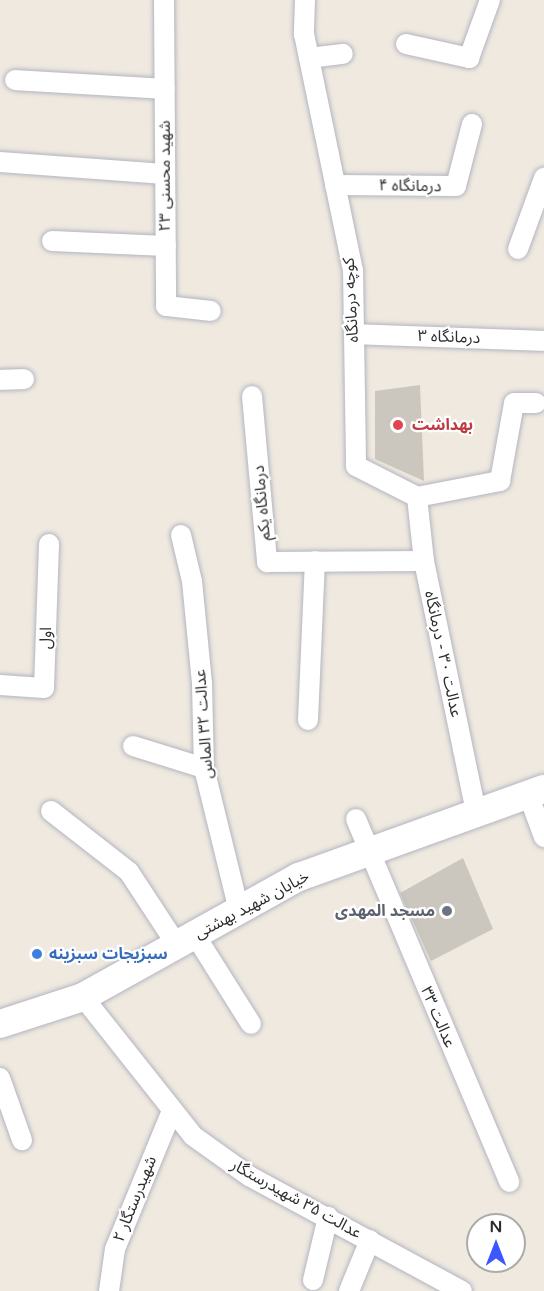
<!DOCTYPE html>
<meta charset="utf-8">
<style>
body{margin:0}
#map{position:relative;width:544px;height:1291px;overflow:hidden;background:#efe9df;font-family:"Varela Round","Noto Sans Arabic",sans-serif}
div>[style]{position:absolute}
.building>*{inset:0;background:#cbc7be}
.roads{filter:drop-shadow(0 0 2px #b3b5c1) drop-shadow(0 0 2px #b3b5c1)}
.street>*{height:20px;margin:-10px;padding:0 10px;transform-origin:10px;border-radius:10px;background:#fff}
.secondary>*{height:28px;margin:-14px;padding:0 14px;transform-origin:14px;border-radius:14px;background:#fff}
.dots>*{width:16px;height:16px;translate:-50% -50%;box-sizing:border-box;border:3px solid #fff;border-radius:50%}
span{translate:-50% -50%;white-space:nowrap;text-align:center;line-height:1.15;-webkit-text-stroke:4.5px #fff;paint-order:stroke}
.street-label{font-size:16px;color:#2d2d2d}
.health-label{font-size:16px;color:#be3a42;font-weight:700}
.left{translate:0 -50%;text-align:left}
.worship-label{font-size:16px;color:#5b616d;font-weight:700}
.right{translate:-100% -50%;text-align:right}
.shop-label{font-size:16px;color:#366cbe;font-weight:700}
.north{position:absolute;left:466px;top:1213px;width:60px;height:60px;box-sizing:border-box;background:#fff;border:2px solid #ababab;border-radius:50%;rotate:0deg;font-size:16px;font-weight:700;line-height:24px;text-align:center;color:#2d2d2d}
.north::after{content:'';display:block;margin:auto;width:21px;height:27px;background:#3c57ff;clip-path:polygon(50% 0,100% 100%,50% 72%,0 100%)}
</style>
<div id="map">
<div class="building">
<i style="clip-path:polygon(420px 385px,424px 481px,375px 459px,375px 391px)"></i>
<i style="clip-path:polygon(463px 858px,493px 929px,431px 961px,400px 893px)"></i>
</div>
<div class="roads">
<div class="street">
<i style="left:164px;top:0;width:306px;rotate:89.6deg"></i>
<i style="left:166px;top:306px;width:45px;rotate:6.3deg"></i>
<i style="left:305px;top:0;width:34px;rotate:92deg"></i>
<i style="left:304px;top:34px;width:241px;rotate:78.3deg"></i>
<i style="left:353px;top:270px;width:196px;rotate:89.1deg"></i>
<i style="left:356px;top:466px;width:68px;rotate:26.9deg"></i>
<i style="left:406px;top:44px;width:65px;rotate:12.5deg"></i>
<i style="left:469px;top:58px;width:62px;rotate:-70.1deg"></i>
<i style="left:309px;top:58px;width:34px;rotate:-7deg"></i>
<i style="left:15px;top:80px;width:150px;rotate:3.4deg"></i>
<i style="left:0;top:162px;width:165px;rotate:4.2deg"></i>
<i style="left:335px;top:185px;width:121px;rotate:0.5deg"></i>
<i style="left:456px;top:186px;width:64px;rotate:-75.5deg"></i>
<i style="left:52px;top:241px;width:114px;rotate:2.5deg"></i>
<i style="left:518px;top:249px;width:76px;rotate:-69.9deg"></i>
<i style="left:354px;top:334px;width:190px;rotate:2.1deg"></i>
<i style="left:0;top:380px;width:24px;rotate:-2deg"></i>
<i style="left:252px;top:396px;width:167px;rotate:84.8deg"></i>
<i style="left:267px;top:562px;width:157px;rotate:-0.4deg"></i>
<i style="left:417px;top:497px;width:64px;rotate:83.8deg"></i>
<i style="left:424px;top:561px;width:255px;rotate:78.3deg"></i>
<i style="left:417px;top:497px;width:85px;rotate:-10.9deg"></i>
<i style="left:500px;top:481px;width:79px;rotate:-79.8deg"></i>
<i style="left:514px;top:403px;width:22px"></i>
<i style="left:181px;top:535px;width:47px;rotate:76.6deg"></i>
<i style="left:192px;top:581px;width:102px;rotate:84.4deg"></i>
<i style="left:202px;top:683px;width:85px;rotate:88.7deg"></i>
<i style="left:204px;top:768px;width:146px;rotate:76.2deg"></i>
<i style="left:0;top:685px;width:44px;rotate:3.9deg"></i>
<i style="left:44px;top:688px;width:144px;rotate:-88deg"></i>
<i style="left:308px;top:720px;width:159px;rotate:-87.5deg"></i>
<i style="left:133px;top:746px;width:74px;rotate:17.2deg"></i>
<i style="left:528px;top:794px;width:46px;rotate:69.6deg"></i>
<i style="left:51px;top:811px;width:99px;rotate:38deg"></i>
<i style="left:129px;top:872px;width:87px;rotate:56.7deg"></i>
<i style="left:356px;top:819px;width:394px;rotate:67.1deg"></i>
<i style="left:195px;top:935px;width:105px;rotate:57.8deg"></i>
<i style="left:83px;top:997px;width:177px;rotate:51.6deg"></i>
<i style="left:193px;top:1136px;width:69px;rotate:35.5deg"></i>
<i style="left:249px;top:1176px;width:242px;rotate:28.4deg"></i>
<i style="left:0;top:1078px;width:66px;rotate:70.5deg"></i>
<i style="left:313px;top:1280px;width:65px;rotate:-76.6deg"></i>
<i style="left:109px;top:1291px;width:42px;rotate:-81.9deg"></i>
<i style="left:115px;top:1249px;width:149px;rotate:-67.6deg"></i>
<i style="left:349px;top:1291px;width:55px;rotate:-67.6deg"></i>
</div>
<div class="secondary">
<i style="left:0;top:1024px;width:87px;rotate:-18deg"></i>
<i style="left:83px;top:997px;width:247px;rotate:-29.1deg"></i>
<i style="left:299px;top:877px;width:260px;rotate:-19.8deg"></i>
</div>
</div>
<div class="dots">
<i style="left:398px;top:425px;background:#e0444e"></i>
<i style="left:447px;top:911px;background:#6b7280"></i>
<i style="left:37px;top:954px;background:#3f7fe0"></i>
</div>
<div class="street-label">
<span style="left:165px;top:176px;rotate:-90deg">شهید محسنی ۲۳</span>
<span style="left:410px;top:186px;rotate:1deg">درمانگاه ۴</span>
<span style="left:351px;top:300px;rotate:-93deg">کوچه درمانگاه</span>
<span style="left:449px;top:337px;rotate:2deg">درمانگاه ۳</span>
<span style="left:262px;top:503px;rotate:-95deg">درمانگاه یکم</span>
<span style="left:46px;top:638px;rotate:-88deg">اول</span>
<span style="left:443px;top:654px;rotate:78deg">عدالت ۳۰ - درمانگاه</span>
<span style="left:204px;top:724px;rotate:-94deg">عدالت ۳۲ الماس</span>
<span style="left:252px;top:905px;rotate:-28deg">خیابان شهید بهشتی</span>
<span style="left:438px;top:1017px;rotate:67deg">عدالت ۳۳</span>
<span style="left:135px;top:1199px;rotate:-68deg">شهیدرستگار ۲</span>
<span style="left:296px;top:1199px;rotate:29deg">عدالت ۳۵ شهیدرستگار</span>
</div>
<div class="health-label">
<span class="left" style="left:412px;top:425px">بهداشت</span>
</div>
<div class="worship-label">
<span class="right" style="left:435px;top:911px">مسجد المهدی</span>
</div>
<div class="shop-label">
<span class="left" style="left:49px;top:954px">سبزیجات سبزینه</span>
</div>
<div class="north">N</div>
</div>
